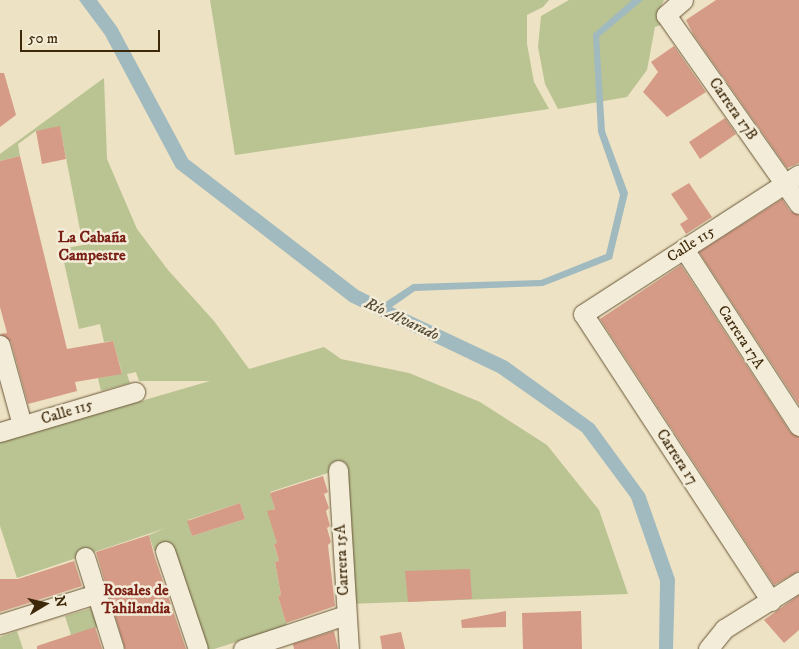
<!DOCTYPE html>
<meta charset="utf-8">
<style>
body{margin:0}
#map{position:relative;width:799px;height:649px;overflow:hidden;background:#ede2c3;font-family:"IM FELL DW Pica",serif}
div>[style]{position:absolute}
.green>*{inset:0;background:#bac392}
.water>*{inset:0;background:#a0babf}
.building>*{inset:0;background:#d59b86}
.roads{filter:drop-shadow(0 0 1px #695638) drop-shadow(0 0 1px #695638)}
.minor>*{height:19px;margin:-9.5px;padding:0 9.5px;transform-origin:9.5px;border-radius:9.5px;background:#f3ecd8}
span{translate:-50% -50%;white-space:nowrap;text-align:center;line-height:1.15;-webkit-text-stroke:5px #f3ecd8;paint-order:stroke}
.street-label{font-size:15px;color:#3d280a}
.neighbourhood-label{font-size:16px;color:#7a1f14;font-weight:700}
.water-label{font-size:16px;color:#564c37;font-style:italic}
.north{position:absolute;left:20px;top:579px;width:50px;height:50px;-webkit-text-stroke:4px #f3ecd8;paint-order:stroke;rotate:81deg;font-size:14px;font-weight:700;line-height:20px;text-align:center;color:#3d280a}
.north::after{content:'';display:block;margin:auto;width:18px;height:22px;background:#3d280a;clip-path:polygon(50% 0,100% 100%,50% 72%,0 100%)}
.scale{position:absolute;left:20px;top:30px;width:140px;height:22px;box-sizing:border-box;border:2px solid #3d280a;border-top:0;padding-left:6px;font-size:15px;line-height:18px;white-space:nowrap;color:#3d280a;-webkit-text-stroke:4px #f3ecd8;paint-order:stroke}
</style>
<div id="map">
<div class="green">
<i style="clip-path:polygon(210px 0,549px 0,543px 7px,527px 15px,527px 44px,534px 82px,549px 109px,235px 155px)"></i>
<i style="clip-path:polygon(569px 0,664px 0,661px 6px,666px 23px,655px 27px,647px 70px,627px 97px,558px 109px,545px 84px,538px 47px,541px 16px)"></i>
<i style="clip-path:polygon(evenodd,104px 78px,107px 159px,137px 229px,168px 270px,214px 321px,249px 369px,324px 347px,341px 359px,409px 373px,480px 402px,547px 445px,599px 510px,628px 594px,348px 604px,343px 468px,270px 492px,275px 509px,271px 510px,277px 543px,274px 545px,279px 561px,275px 562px,281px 595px,278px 596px,287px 626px,214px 649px,203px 649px,168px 546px,154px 551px,149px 535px,166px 528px,17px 578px,0 526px,0 442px,210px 381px,139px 381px,136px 372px,127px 374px,130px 383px,101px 391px,98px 378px,122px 373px,113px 341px,104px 342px,100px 324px,79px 329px,61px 249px,83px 245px,60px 127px,36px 131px,18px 144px,20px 156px,0 161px,0 154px,104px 78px,240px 503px,245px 519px,192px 536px,188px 520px,240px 503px)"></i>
<i style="clip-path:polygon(92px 608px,98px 627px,71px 635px,65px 616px)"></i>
<i style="clip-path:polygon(17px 631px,23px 649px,0 649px,0 637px)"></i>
</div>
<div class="water">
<i style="clip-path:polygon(79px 0,97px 0,117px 27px,188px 159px,358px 290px,384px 303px,413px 284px,541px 280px,606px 254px,620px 195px,598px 132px,593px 34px,632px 0,643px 0,599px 37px,605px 131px,628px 193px,612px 259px,543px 286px,415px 291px,392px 307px,507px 361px,594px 424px,645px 494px,675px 579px,673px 649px,659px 649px,660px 581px,631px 498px,582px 432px,498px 373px,350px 302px,176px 168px,105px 35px)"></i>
</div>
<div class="building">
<i style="clip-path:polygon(716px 0,799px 0,799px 163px,787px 168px,693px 34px,686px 20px)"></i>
<i style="clip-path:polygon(674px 46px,706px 92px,667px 117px,643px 92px,658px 72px,651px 62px)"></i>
<i style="clip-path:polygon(0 73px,4px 73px,16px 115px,0 127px)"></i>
<i style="clip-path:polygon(725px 118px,736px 134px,700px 159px,689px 142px)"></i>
<i style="clip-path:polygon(60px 126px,66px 159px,42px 164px,36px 131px)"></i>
<i style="clip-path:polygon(20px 156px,67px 349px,113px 341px,122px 374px,75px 382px,77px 391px,28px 404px,11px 342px,0 334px,7px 333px,0 307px,0 161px)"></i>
<i style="clip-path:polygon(689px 183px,712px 217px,686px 234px,680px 224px,688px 219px,671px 194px)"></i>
<i style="clip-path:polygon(782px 199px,790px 211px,799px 215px,799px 405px,699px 252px)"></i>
<i style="clip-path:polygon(681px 265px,790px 432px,799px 437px,799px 571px,774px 585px,600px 319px)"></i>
<i style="clip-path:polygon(323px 476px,328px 492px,324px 494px,329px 508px,326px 511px,330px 526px,327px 528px,331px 542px,328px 545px,335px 606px,286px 623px,278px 596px,281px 595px,275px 562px,279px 561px,274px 544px,277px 543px,267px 511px,275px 509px,270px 493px)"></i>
<i style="clip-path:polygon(240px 503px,245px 519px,192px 536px,187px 521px)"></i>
<i style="clip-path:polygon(149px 535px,154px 555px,186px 649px,125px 649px,96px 552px)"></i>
<i style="clip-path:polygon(74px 561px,82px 586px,0 612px,0 579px,18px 579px)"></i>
<i style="clip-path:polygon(470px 569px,472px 599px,408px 602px,405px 571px)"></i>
<i style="clip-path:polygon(799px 595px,799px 630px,784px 643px,764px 620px)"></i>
<i style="clip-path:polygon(506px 611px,506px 627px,462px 628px,461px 620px)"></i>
<i style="clip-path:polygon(581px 611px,582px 649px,523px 649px,522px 613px)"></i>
<i style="clip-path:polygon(95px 627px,102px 649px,37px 649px,37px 646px)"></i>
<i style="clip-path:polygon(334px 631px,338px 649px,294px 649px,293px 644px)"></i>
<i style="clip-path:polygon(401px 632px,405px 649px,382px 649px,380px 636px)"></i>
</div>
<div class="roads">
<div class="minor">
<i style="left:683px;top:0;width:23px;rotate:139deg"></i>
<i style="left:666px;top:15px;width:231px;rotate:54.9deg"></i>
<i style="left:684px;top:249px;width:211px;rotate:57deg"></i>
<i style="left:0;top:345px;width:83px;rotate:74.6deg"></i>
<i style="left:0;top:432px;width:141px;rotate:-16.5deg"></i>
<i style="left:338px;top:470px;width:179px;rotate:86.5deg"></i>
<i style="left:165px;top:551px;width:103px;rotate:71.4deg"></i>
<i style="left:85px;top:557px;width:96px;rotate:72.5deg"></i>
<i style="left:771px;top:601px;width:343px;rotate:-123.2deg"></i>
<i style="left:583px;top:314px;width:257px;rotate:-32.9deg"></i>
<i style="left:0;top:624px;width:101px;rotate:-17.4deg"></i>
<i style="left:243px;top:649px;width:108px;rotate:-18.4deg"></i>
<i style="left:708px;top:649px;width:26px;rotate:-51deg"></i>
<i style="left:724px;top:629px;width:89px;rotate:-32.1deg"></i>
</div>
</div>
<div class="street-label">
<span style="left:733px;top:109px;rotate:55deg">Carrera 17B</span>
<span style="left:691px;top:244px;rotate:-33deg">Calle 115</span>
<span style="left:741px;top:337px;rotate:57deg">Carrera 17A</span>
<span style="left:67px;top:412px;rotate:-17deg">Calle 115</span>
<span style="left:677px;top:457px;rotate:57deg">Carrera 17</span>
<span style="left:342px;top:560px;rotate:-93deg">Carrera 15A</span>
</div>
<div class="neighbourhood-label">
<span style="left:92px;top:246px">La Cabaña<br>Campestre</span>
<span style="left:136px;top:599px">Rosales de<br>Tahilandia</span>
</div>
<div class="water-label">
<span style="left:402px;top:319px;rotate:25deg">Río Alvarado</span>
</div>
<div class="north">N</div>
<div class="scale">50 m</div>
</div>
